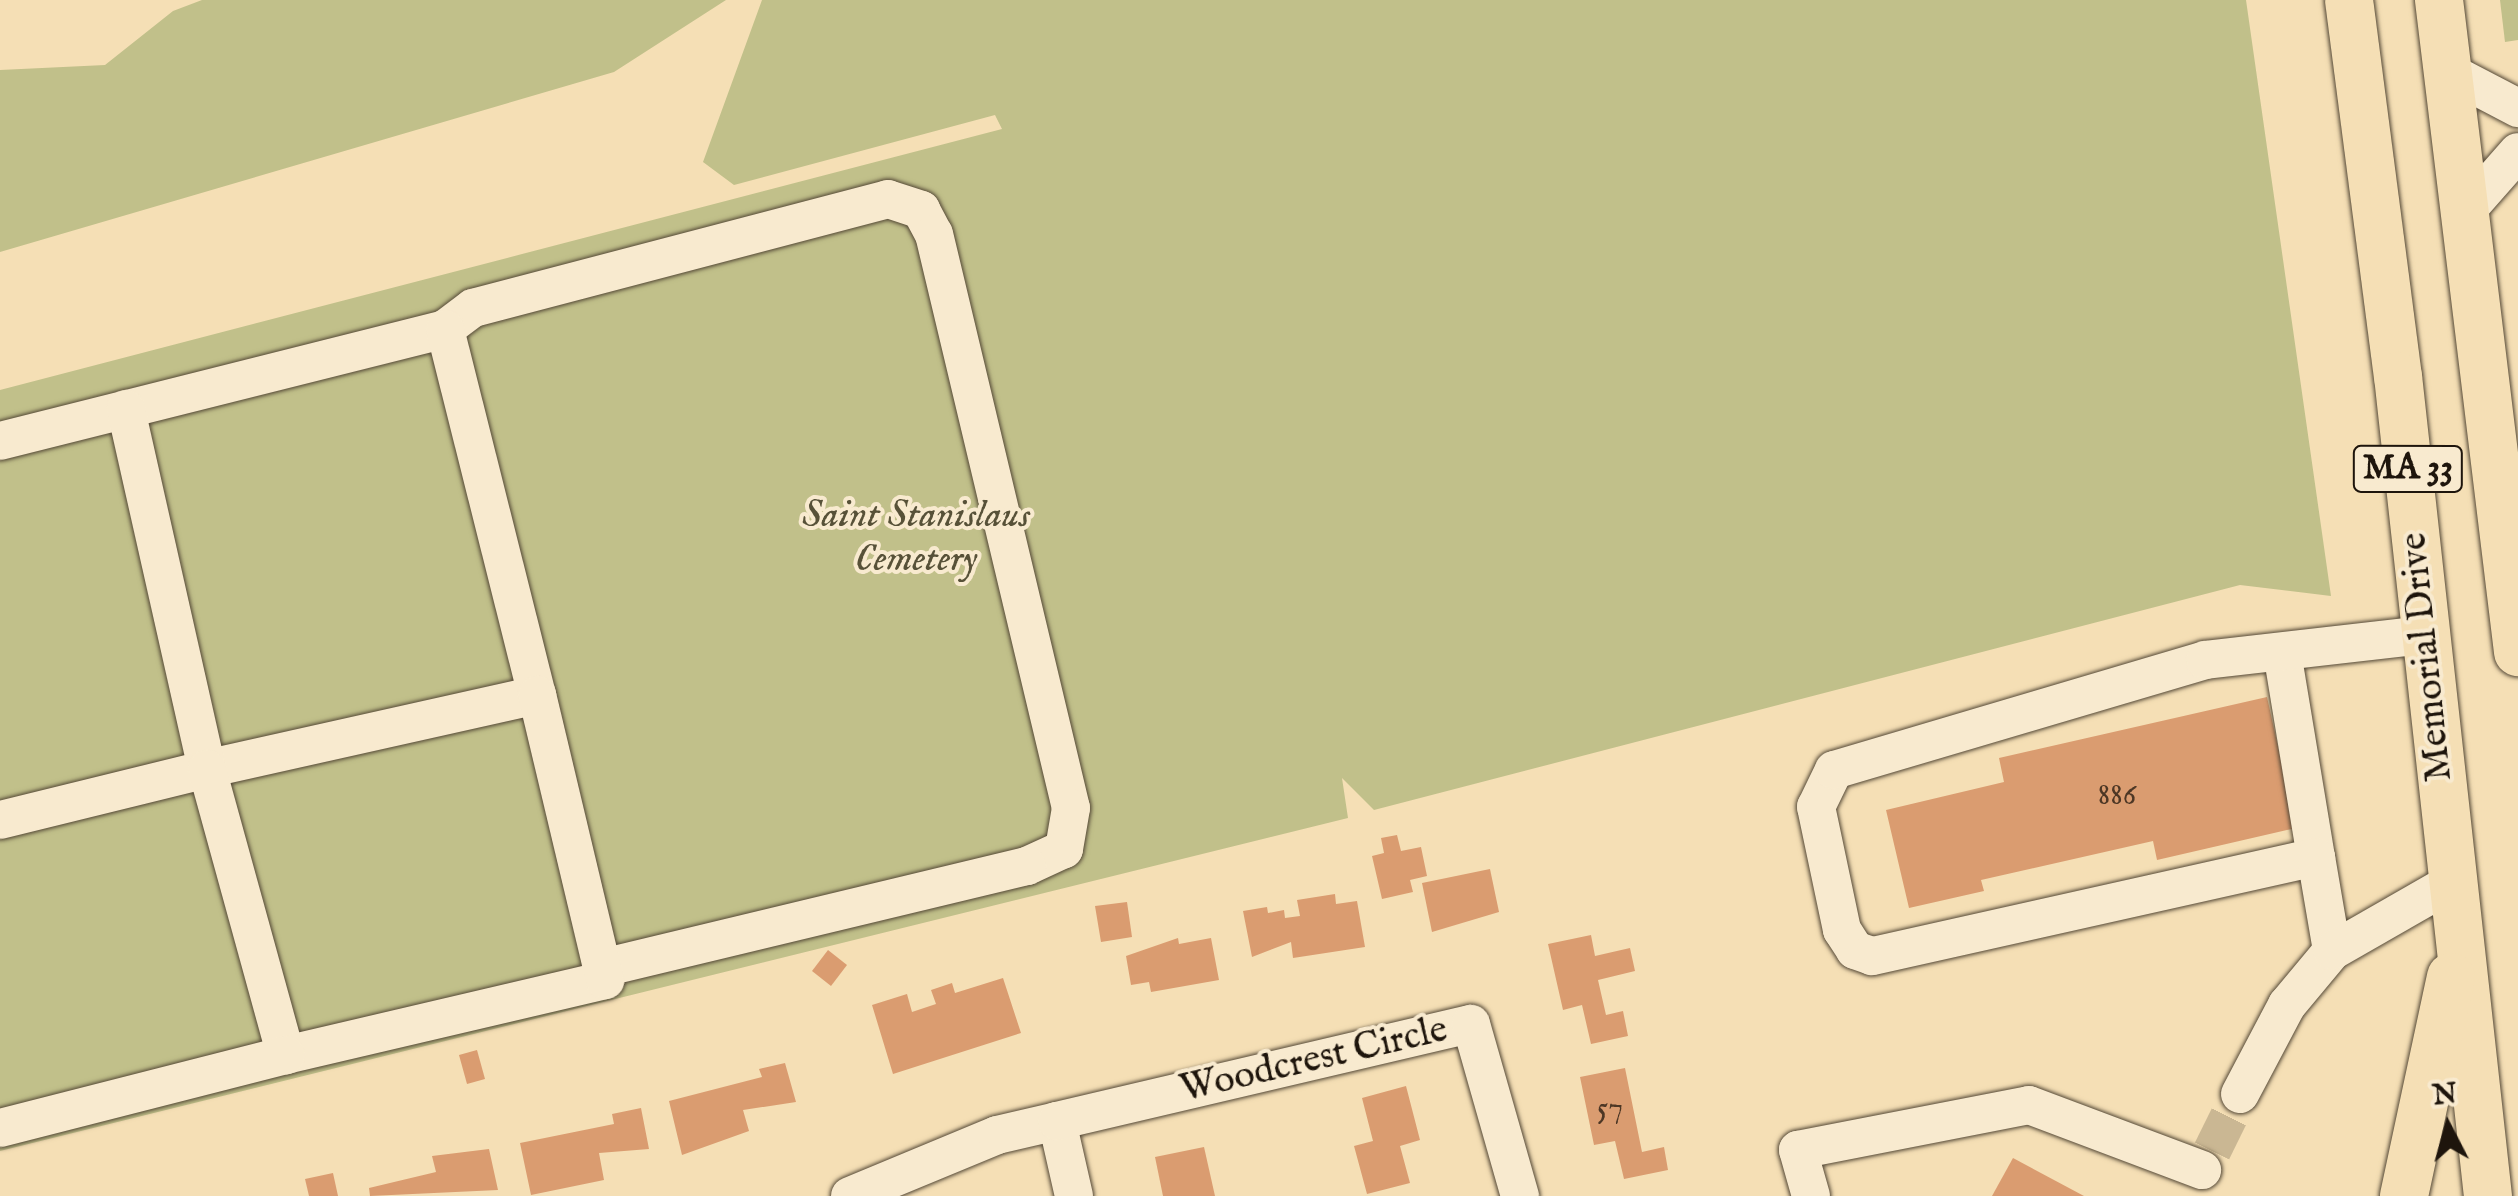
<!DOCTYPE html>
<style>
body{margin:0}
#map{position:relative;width:2518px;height:1196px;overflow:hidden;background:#f5dfb5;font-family:"IM FELL English",serif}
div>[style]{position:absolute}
.green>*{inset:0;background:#c1c08a}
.building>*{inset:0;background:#da9c70}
.minor-tunnel>*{height:38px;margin-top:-19px;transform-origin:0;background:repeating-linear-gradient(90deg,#cab793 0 38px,transparent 0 57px)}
.roads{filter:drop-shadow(0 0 2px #544836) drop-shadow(0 0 2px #544836)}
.minor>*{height:38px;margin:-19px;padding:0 19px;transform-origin:19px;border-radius:19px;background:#f8eacf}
.major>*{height:48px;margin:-24px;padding:0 24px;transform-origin:24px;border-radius:24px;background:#f5dfb5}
span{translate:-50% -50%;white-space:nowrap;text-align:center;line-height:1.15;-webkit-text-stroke:8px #f8eacf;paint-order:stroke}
.number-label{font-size:32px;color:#4d3725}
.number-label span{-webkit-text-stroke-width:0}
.shield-label span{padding:2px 8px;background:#f8eacf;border:2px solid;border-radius:8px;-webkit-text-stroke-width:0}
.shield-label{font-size:35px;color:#1e150c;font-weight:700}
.park-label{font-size:38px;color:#575138;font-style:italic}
.street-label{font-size:38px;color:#1e150c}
.north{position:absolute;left:2398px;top:1076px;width:100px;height:100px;-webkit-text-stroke:8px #f8eacf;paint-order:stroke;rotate:354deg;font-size:28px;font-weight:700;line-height:40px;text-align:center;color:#1e150c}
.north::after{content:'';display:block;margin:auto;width:35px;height:45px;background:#1e150c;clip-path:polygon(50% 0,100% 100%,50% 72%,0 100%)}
</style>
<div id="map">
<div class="green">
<i style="clip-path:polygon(202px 0,726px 0,614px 72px,0 252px,0 70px,105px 65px,173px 11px)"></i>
<i style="clip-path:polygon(762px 0,2246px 0,2331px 596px,2240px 585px,1374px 810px,1342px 778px,1348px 818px,0 1151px,0 390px,1002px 129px,995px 115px,734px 185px,703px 162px)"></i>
<i style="clip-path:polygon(2500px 0,2518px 0,2518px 40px,2505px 42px)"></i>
</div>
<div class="building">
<i style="clip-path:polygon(2267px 697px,2296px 828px,2157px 860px,2153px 841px,1981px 880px,1984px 891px,1909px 908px,1886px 810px,2004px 782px,1999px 758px)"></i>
<i style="clip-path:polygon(1397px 835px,1401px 851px,1421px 847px,1427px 876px,1410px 880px,1413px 892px,1382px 899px,1372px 856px,1384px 853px,1381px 838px)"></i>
<i style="clip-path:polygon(1490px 869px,1499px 912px,1432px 932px,1422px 883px)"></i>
<i style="clip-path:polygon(1335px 894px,1336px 904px,1357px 901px,1365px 947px,1293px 958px,1291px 942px,1252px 957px,1243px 911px,1267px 907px,1268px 913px,1284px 910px,1285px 918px,1300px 916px,1297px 900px)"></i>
<i style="clip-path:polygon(1127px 902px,1132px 937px,1101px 942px,1095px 906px)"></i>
<i style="clip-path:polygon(1591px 935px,1595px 956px,1630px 948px,1635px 971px,1598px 980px,1606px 1015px,1623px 1011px,1628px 1036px,1591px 1044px,1582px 1005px,1563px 1010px,1548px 944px)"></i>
<i style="clip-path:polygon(1178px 938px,1179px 944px,1211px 938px,1219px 980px,1151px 992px,1149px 982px,1131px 985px,1126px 956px)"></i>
<i style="clip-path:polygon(828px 950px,847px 965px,831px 986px,812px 971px)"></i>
<i style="clip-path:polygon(1003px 978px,1021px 1033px,893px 1074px,872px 1005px,907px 994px,912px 1012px,936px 1004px,931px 990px,952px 983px,955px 993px)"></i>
<i style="clip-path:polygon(477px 1050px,485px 1079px,467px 1084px,459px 1055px)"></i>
<i style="clip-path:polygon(785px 1063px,796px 1102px,743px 1110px,749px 1131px,682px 1155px,669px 1101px,762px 1077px,759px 1069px)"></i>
<i style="clip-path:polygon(1625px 1068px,1642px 1152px,1664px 1147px,1668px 1170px,1624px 1179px,1615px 1141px,1594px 1145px,1580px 1077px)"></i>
<i style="clip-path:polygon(1406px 1086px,1420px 1140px,1400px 1146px,1410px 1183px,1367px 1194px,1354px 1146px,1373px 1141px,1362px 1098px)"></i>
<i style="clip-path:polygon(641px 1108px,649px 1149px,599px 1153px,604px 1180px,531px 1195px,520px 1143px,614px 1124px,612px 1114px)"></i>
<i style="clip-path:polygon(1204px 1147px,1215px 1196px,1163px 1196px,1155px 1157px)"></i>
<i style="clip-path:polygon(489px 1149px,498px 1190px,370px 1196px,369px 1188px,436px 1172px,432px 1156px)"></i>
<i style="clip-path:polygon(2013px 1158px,2084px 1196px,1992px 1196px)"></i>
<i style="clip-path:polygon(333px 1173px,338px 1196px,309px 1196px,305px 1179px)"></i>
</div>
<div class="minor-tunnel">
<i style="left:2212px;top:1151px;width:64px;rotate:-63.8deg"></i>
</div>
<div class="roads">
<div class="minor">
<i style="left:2449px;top:72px;width:78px;rotate:27.6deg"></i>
<i style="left:2467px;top:210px;width:77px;rotate:-48.7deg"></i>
<i style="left:445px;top:329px;width:35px;rotate:-37deg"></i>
<i style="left:473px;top:308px;width:429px;rotate:-14.7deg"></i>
<i style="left:888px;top:199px;width:35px;rotate:18deg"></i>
<i style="left:921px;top:210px;width:27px;rotate:62deg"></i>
<i style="left:934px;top:234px;width:590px;rotate:76.58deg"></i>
<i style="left:1071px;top:808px;width:42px;rotate:99.7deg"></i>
<i style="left:1064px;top:849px;width:41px;rotate:155.3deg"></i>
<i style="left:1027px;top:866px;width:438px;rotate:166.5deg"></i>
<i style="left:0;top:441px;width:459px;rotate:-14.1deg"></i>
<i style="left:445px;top:329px;width:377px;rotate:75.9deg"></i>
<i style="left:537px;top:695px;width:338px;rotate:167.4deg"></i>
<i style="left:207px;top:769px;width:369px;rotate:-102.7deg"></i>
<i style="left:2282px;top:652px;width:208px;rotate:80.6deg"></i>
<i style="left:2316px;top:857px;width:455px;rotate:167.4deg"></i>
<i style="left:1872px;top:956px;width:18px;rotate:-161deg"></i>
<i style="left:1855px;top:950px;width:24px;rotate:-123deg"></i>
<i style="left:1842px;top:930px;width:126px;rotate:-101.9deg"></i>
<i style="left:1816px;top:807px;width:41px;rotate:-64.1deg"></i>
<i style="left:1834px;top:770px;width:387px;rotate:-16.5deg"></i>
<i style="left:2205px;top:660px;width:222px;rotate:-6.5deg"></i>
<i style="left:0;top:820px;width:213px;rotate:-13.8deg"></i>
<i style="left:207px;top:769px;width:297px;rotate:74.6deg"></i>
<i style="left:286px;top:1055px;width:328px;rotate:-13.2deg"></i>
<i style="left:605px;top:980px;width:293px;rotate:-103.4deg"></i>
<i style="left:2316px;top:857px;width:95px;rotate:80.3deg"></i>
<i style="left:2240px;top:1094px;width:101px;rotate:-62.2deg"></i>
<i style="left:2287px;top:1005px;width:70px;rotate:-50.2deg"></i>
<i style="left:2332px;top:951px;width:141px;rotate:-29.8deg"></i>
<i style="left:0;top:1128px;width:295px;rotate:-14.3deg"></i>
<i style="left:850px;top:1196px;width:159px;rotate:-22.5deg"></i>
<i style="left:997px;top:1135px;width:62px;rotate:-13.1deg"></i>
<i style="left:1074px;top:1196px;width:77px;rotate:-102.8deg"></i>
<i style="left:1057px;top:1121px;width:425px;rotate:-13.2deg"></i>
<i style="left:1471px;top:1024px;width:179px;rotate:74.1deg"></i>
<i style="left:1811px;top:1196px;width:48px;rotate:-105.8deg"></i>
<i style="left:1798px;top:1150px;width:235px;rotate:-11deg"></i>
<i style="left:2029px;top:1105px;width:185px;rotate:20.6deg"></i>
</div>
<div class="major">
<i style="left:2349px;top:0;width:379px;rotate:82.6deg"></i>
<i style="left:2398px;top:376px;width:825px;rotate:83.74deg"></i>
<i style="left:2439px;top:0;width:657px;rotate:83.09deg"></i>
<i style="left:2404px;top:1196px;width:224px;rotate:-77.9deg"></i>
</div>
</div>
<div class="number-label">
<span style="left:2117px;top:796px">886</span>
<span style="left:1610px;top:1109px">57</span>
</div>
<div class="shield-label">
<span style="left:2408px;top:469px">MA 33</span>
</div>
<div class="park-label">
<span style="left:916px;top:539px">Saint Stanislaus<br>Cemetery</span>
</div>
<div class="street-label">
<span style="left:2428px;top:657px;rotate:-96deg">Memorial Drive</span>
<span style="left:1314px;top:1061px;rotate:-13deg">Woodcrest Circle</span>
</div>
<div class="north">N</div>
</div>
